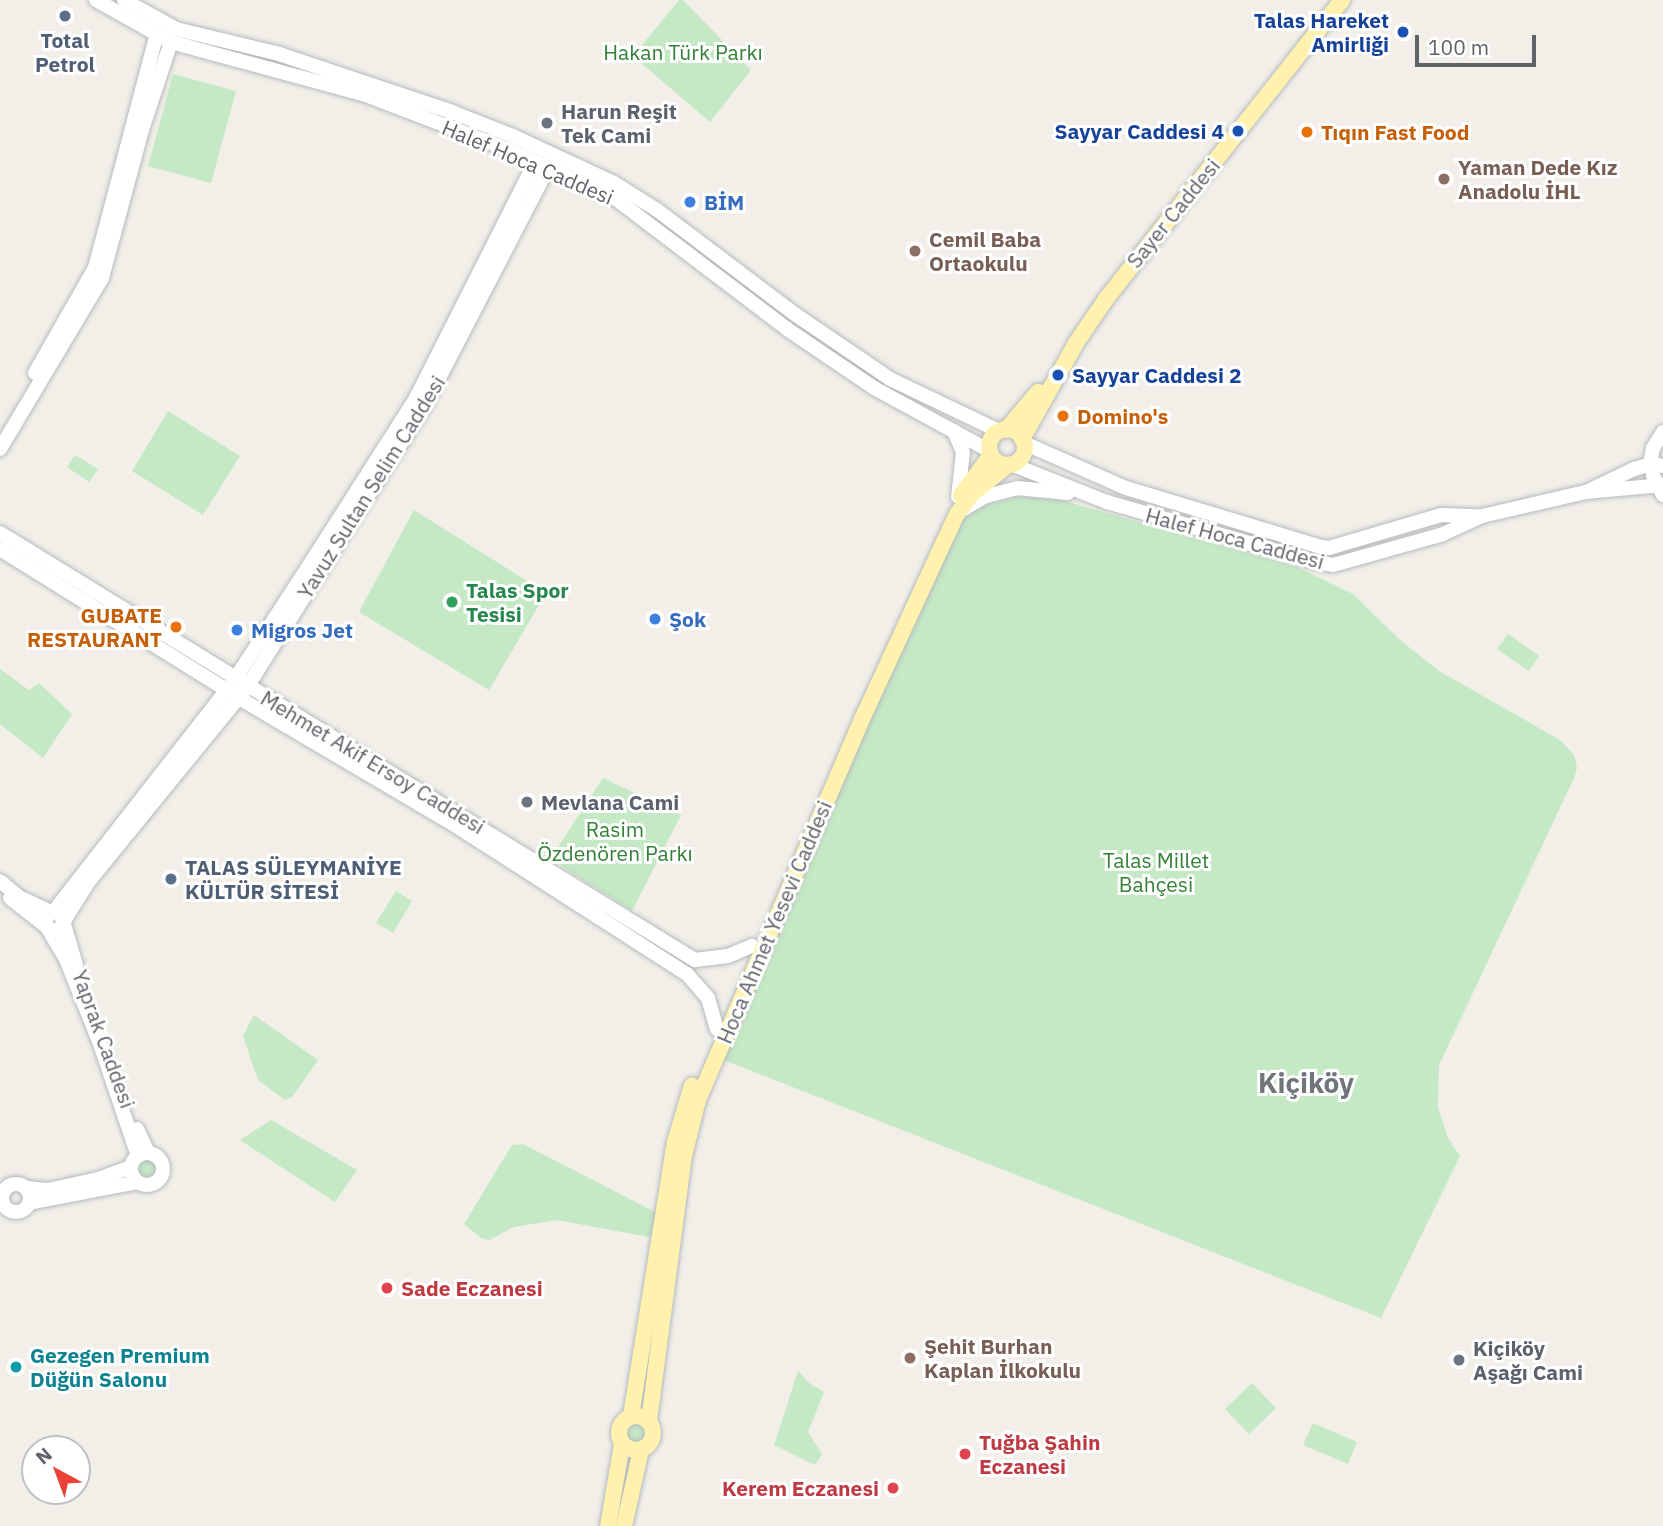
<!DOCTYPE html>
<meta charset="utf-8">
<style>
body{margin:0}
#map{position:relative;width:1663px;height:1526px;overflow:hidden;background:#f1efe8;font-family:"IBM Plex Sans",sans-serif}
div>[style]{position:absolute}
.green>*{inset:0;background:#c5e8c5}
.round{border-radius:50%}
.roads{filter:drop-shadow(0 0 2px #b6babf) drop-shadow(0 0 2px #b6babf)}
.secondary>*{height:14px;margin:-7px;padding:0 7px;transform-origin:7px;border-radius:7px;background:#fff}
.secondary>.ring{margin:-7px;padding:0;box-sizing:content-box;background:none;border:14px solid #fff;border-radius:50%}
.primary>*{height:16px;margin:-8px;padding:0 8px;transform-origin:8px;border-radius:8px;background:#fff2af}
.primary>.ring{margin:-8px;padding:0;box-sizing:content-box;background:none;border:16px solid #fff2af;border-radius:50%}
.dots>*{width:19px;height:19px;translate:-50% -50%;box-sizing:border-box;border:4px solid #fff;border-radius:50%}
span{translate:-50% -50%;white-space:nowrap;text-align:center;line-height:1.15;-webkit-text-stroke:6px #fff;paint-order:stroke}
.transit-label{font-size:21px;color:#164399;font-weight:700}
.right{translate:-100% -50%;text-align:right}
.left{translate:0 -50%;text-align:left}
.service-label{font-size:21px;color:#4e5e75;font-weight:700}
.park-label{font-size:21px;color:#348238}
.worship-label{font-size:21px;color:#5b616d;font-weight:700}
.food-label{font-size:21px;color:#c56008;font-weight:700}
.street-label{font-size:21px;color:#5f6368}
.education-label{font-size:21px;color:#785e54;font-weight:700}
.shop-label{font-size:21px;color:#366cbe;font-weight:700}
.leisure-label{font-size:21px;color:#27864d;font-weight:700}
.health-label{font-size:21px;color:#be3a42;font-weight:700}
.culture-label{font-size:21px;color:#0d838f;font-weight:700}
.district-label{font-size:28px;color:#70757a;font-weight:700}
.north{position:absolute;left:21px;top:1435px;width:70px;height:70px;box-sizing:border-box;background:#fff;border:2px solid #bfc1c3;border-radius:50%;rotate:319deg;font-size:19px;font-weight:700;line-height:28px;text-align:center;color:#5f6368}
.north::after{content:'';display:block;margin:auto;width:24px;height:32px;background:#ea4335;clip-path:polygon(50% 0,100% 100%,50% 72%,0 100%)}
.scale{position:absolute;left:1415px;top:35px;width:121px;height:32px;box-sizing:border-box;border:4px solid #5f6368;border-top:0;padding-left:9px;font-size:21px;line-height:24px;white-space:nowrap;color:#5f6368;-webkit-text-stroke:5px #fff;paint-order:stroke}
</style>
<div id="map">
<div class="green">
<i style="clip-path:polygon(679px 0,683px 0,751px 70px,710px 122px,633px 56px)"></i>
<i style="clip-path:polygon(173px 74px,236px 91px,211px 183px,148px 166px)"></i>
<i style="clip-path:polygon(168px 411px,240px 456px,203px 515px,132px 471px)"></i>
<i style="clip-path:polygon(75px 455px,98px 469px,89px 482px,67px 467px)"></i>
<i style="clip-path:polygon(1016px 497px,1054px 498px,1297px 567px,1353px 594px,1400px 640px,1439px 671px,1560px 740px,1574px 755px,1577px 768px,1574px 778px,1439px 1065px,1438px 1108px,1448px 1138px,1460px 1156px,1381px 1318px,711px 1055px,948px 525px,979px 507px)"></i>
<i style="clip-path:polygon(414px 510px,546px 593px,489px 690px,359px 612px)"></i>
<i style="clip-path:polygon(1508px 634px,1539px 656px,1529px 671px,1497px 649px)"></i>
<i style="clip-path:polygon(0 669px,29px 690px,39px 683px,72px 714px,43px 758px,0 724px)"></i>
<i style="clip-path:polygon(603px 778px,681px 815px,632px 911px,561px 866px,556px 850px)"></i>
<i style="clip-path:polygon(396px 891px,412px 901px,393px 933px,376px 923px)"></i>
<i style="clip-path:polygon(254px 1015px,318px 1060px,293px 1096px,285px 1100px,258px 1080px,243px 1036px)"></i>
<i style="clip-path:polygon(271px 1120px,357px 1170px,335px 1202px,240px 1140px)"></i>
<i style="clip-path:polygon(523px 1144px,661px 1215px,660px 1239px,557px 1220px,514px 1227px,489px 1240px,481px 1238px,464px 1224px,512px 1145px)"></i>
<i class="round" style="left:137px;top:1159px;width:20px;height:20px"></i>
<i style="clip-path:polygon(798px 1371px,809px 1383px,824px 1392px,808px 1432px,822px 1454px,815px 1465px,774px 1445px)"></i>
<i style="clip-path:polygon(1252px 1383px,1276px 1408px,1249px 1434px,1225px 1409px)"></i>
<i class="round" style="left:625px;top:1422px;width:22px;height:22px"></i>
<i style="clip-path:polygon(1313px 1423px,1357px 1442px,1348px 1464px,1303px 1445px)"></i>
</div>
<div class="roads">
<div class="secondary">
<i style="left:96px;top:0;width:86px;rotate:29.2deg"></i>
<i style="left:171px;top:42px;width:199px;rotate:15.2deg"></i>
<i style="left:363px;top:94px;width:157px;rotate:20.9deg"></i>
<i style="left:510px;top:150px;width:117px;rotate:24.8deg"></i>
<i style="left:616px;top:199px;width:215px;rotate:37.2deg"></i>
<i style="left:787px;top:329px;width:105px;rotate:34.1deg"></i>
<i style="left:874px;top:388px;width:132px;rotate:28.5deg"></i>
<i style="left:124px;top:0;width:60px;rotate:29.1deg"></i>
<i style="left:176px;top:29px;width:106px;rotate:13.6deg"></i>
<i style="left:279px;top:54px;width:182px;rotate:18.5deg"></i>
<i style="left:452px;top:112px;width:66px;rotate:21.5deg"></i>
<i style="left:513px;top:136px;width:111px;rotate:25deg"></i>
<i style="left:614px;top:183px;width:51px;rotate:32.1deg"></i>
<i style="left:657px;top:210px;width:174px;rotate:37.1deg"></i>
<i style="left:796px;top:315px;width:114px;rotate:34.2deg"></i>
<i style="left:890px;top:379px;width:121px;rotate:25.5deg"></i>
<i style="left:35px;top:373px;width:121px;rotate:-60.3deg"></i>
<i style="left:95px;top:268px;width:242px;rotate:-75.2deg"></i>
<i style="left:954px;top:431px;width:23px;rotate:67deg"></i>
<i style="left:963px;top:452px;width:45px;rotate:96.3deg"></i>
<i style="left:1024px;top:443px;width:111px;rotate:23.8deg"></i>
<i style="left:1126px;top:488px;width:204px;rotate:16.8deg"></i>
<i style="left:1321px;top:547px;width:8px;rotate:7deg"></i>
<i style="left:1329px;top:548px;width:117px;rotate:-16.4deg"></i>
<i style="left:1441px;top:515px;width:36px;rotate:2deg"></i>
<i style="left:0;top:449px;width:199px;rotate:-59.2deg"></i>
<i style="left:102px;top:278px;width:150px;rotate:-74.9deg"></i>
<i style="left:141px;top:133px;width:96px;rotate:-71.8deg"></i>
<i style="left:1011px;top:464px;width:103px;rotate:21.6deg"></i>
<i style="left:1107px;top:502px;width:212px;rotate:16.1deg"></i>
<i style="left:1311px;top:561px;width:22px;rotate:10deg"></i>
<i style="left:1333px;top:565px;width:114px;rotate:-15.7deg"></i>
<i style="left:1443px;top:534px;width:43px;rotate:-24.8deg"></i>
<i style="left:1482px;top:516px;width:107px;rotate:-13deg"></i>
<i style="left:1586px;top:492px;width:77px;rotate:-5.2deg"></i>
<i style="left:1586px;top:492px;width:53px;rotate:-25.6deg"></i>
<i style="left:1634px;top:469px;width:18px;rotate:-16deg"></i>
<i style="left:1651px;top:464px;width:12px;rotate:9deg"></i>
<i style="left:1663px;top:495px;width:22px;rotate:-117deg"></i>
<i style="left:1653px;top:475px;width:16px;rotate:-97deg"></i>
<i style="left:1651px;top:459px;width:11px;rotate:-80deg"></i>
<i style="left:1653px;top:448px;width:19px;rotate:-58deg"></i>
<i style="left:964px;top:509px;width:26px;rotate:-31deg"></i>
<i style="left:986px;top:496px;width:32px;rotate:-14deg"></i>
<i style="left:1017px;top:488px;width:51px;rotate:5.6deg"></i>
<i style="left:0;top:533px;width:816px;rotate:31.57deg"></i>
<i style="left:695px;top:960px;width:33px;rotate:-7deg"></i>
<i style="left:728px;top:956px;width:26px;rotate:-23deg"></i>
<i style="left:0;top:549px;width:282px;rotate:31.9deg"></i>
<i style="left:239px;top:698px;width:258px;rotate:30.5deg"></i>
<i style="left:461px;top:829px;width:269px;rotate:32.7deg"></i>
<i style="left:687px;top:974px;width:32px;rotate:49deg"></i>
<i style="left:708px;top:998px;width:32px;rotate:74deg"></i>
<i style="left:0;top:881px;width:25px;rotate:40deg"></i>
<i style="left:19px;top:897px;width:35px;rotate:25deg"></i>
<i style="left:10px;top:898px;width:47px;rotate:38.1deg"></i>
<i style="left:54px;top:911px;width:294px;rotate:-52deg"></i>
<i style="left:235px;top:679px;width:134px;rotate:-56.9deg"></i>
<i style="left:308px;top:567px;width:201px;rotate:-57.4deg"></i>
<i style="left:416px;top:398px;width:264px;rotate:-63.2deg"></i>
<i style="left:64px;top:921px;width:47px;rotate:-58deg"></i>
<i style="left:89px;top:881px;width:250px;rotate:-50.8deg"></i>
<i style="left:247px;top:687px;width:331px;rotate:-57.7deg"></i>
<i style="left:424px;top:407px;width:269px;rotate:-62.6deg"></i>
<i style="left:64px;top:924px;width:43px;rotate:73.7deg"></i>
<i style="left:49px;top:930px;width:10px"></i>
<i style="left:59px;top:930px;width:8px;rotate:-50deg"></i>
<i style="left:64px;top:924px;width:13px;rotate:-113deg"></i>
<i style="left:59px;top:912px;width:10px;rotate:180deg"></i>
<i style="left:49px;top:912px;width:13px;rotate:108deg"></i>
<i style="left:45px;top:924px;width:39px;rotate:59deg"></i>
<i style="left:65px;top:957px;width:91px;rotate:68deg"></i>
<i style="left:99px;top:1041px;width:121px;rotate:71.3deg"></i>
<i style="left:137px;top:1129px;width:26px;rotate:65deg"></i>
<i class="ring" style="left:131px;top:1153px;width:18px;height:18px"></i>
<i class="ring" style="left:2px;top:1184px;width:14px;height:14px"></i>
<i style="left:26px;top:1188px;width:22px;rotate:5deg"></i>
<i style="left:48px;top:1190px;width:51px;rotate:-12.4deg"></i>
<i style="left:98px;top:1179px;width:35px;rotate:-20deg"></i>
<i style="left:29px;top:1203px;width:110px;rotate:-11deg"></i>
</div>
<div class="primary">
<i class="ring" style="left:989px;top:429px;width:20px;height:20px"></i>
<i style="left:1006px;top:430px;width:50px;rotate:-49.9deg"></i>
<i style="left:1022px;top:439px;width:110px;rotate:-60.6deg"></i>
<i style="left:1076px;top:343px;width:53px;rotate:-55.7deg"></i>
<i style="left:1106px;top:299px;width:381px;rotate:-51.7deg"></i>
<i style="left:961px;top:495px;width:50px;rotate:-53.1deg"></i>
<i class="ring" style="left:619px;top:1416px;width:18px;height:18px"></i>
<i style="left:631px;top:1416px;width:278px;rotate:-80.9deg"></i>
<i style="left:675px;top:1142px;width:59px;rotate:-73.4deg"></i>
<i style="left:649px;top:1421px;width:267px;rotate:-82.5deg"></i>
<i style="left:684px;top:1156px;width:58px;rotate:-76deg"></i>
<i style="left:698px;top:1100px;width:417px;rotate:-66.7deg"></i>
<i style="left:863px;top:717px;width:224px;rotate:-65.2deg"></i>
<i style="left:957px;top:514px;width:25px;rotate:-53deg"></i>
<i style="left:972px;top:494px;width:46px;rotate:-38.9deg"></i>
<i style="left:608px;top:1526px;width:83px;rotate:-80.3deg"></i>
<i style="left:624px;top:1526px;width:78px;rotate:-77.4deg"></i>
</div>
</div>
<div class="dots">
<i style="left:65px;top:16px;background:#5c6f8a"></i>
<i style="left:1403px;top:32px;background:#1a4fb4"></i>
<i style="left:547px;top:123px;background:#6b7280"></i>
<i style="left:1238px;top:131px;background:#1a4fb4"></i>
<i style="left:1307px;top:132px;background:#e8710a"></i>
<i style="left:1444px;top:179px;background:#8d6e63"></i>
<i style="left:690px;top:202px;background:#3f7fe0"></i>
<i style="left:915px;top:251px;background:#8d6e63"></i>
<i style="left:1058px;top:375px;background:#1a4fb4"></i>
<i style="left:1063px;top:416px;background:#e8710a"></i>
<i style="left:452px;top:602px;background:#2e9e5b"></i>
<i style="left:655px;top:619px;background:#3f7fe0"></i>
<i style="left:176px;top:627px;background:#e8710a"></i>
<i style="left:237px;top:630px;background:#3f7fe0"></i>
<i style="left:527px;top:802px;background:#6b7280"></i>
<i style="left:171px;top:879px;background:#5c6f8a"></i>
<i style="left:387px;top:1288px;background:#e0444e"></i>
<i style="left:910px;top:1358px;background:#8d6e63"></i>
<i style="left:1459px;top:1360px;background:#6b7280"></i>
<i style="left:16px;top:1367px;background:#0f9aa8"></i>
<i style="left:965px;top:1454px;background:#e0444e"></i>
<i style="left:893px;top:1488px;background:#e0444e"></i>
</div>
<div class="transit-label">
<span class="right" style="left:1389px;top:32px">Talas Hareket<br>Amirliği</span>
<span class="right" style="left:1224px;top:131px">Sayyar Caddesi 4</span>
<span class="left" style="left:1072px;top:375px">Sayyar Caddesi 2</span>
</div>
<div class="service-label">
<span style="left:65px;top:52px">Total<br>Petrol</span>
<span class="left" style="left:185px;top:879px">TALAS SÜLEYMANİYE<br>KÜLTÜR SİTESİ</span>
</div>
<div class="park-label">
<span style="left:683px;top:52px">Hakan Türk Parkı</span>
<span style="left:615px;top:841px">Rasim<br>Özdenören Parkı</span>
<span style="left:1156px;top:872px">Talas Millet<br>Bahçesi</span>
</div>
<div class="worship-label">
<span class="left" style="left:561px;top:123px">Harun Reşit<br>Tek Cami</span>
<span class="left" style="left:541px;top:802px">Mevlana Cami</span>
<span class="left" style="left:1473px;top:1360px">Kiçiköy<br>Aşağı Cami</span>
</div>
<div class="food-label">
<span class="left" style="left:1321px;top:132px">Tıqın Fast Food</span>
<span class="left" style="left:1077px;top:416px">Domino's</span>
<span class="right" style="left:162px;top:627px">GUBATE<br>RESTAURANT</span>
</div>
<div class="street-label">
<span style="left:528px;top:162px;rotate:23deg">Halef Hoca Caddesi</span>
<span style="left:1173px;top:213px;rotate:-51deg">Sayer Caddesi</span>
<span style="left:371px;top:487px;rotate:-58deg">Yavuz Sultan Selim Caddesi</span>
<span style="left:1235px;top:538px;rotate:15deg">Halef Hoca Caddesi</span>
<span style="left:373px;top:762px;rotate:31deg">Mehmet Akif Ersoy Caddesi</span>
<span style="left:774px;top:922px;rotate:-67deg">Hoca Ahmet Yesevi Caddesi</span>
<span style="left:104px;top:1039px;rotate:70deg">Yaprak Caddesi</span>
</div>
<div class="education-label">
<span class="left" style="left:1458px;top:179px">Yaman Dede Kız<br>Anadolu İHL</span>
<span class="left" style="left:929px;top:251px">Cemil Baba<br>Ortaokulu</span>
<span class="left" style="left:924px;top:1358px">Şehit Burhan<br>Kaplan İlkokulu</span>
</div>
<div class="shop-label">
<span class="left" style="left:704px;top:202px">BİM</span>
<span class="left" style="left:669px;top:619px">Şok</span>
<span class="left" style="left:251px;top:630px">Migros Jet</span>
</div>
<div class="leisure-label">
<span class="left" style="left:466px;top:602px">Talas Spor<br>Tesisi</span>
</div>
<div class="health-label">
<span class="left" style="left:401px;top:1288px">Sade Eczanesi</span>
<span class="left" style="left:979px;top:1454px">Tuğba Şahin<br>Eczanesi</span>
<span class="right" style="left:879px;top:1488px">Kerem Eczanesi</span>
</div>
<div class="culture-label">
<span class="left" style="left:30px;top:1367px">Gezegen Premium<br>Düğün Salonu</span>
</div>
<div class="district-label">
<span style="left:1306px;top:1083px">Kiçiköy</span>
</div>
<div class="north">N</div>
<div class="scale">100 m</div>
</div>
